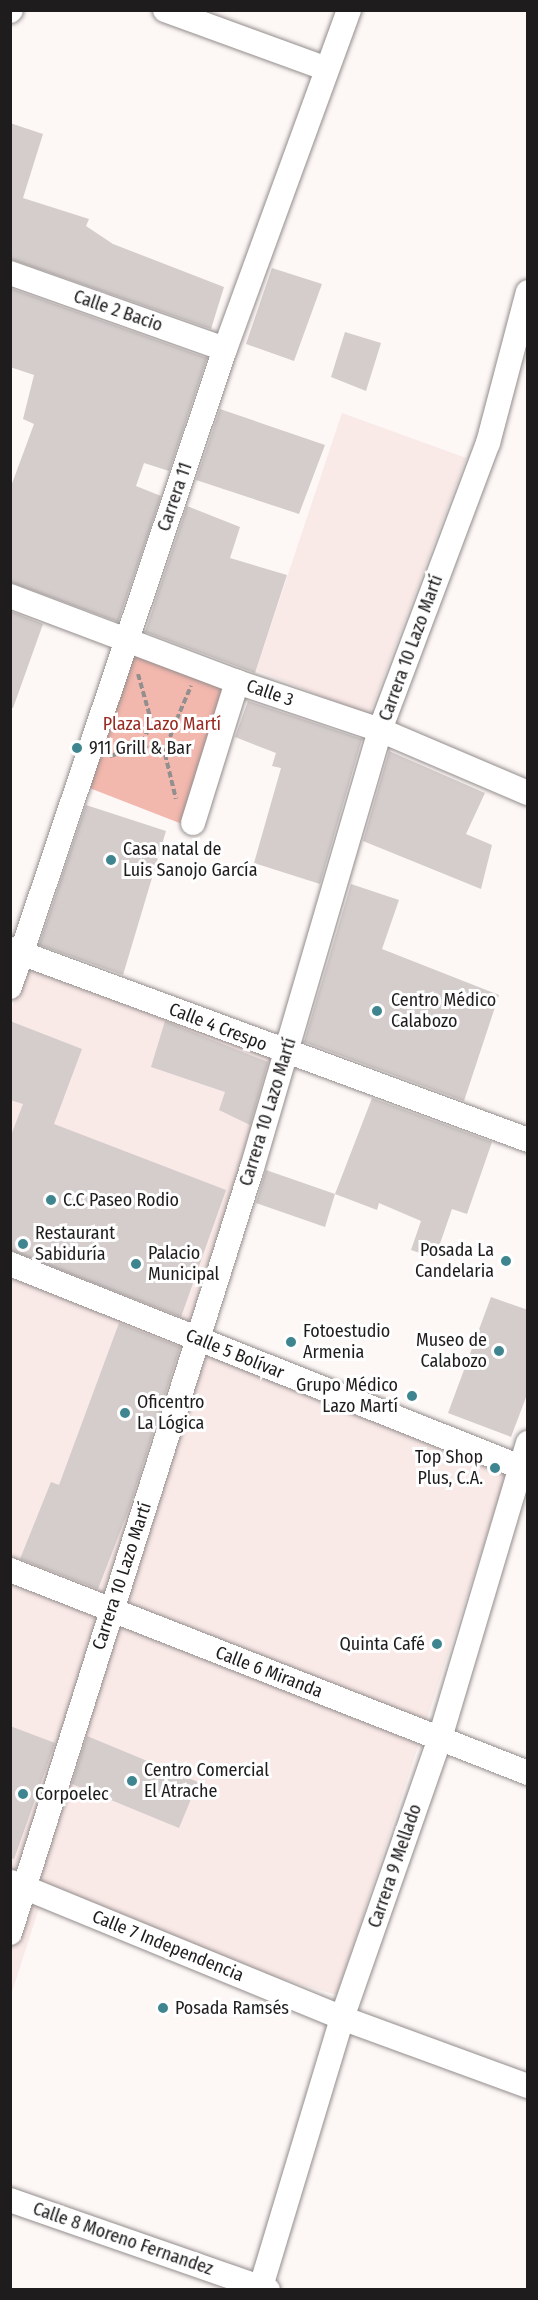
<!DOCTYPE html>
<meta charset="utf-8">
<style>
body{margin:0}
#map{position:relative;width:538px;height:2300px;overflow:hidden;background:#fdf7f6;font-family:"Fira Sans Condensed",sans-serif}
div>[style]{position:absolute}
.built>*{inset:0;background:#f9e9e7}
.green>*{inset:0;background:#f2b7ad}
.building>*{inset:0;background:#d4cdcc}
.path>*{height:4px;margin-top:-2px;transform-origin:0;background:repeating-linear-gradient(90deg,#938f8f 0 6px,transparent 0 9px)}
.roads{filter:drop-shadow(0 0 2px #938d8c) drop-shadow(0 0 2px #938d8c)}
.minor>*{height:24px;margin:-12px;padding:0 12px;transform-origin:12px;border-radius:12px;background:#fff}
.dots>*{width:16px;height:16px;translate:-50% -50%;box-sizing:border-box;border:3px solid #fff;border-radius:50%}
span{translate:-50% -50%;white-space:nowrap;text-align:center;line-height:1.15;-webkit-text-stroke:6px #fff;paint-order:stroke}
.street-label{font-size:18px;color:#1e1c1c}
.park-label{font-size:18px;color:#982a21}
.poi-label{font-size:18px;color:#1e1c1c}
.left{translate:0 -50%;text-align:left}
.right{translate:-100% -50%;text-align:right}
.frame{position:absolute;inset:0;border:12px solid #1e1c1c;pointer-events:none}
</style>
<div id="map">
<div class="built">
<i style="clip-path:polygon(342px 413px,466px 458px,369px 715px,256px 670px)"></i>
<i style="clip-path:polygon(28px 967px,274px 1056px,189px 1345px,508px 1470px,337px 1995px,39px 1908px,11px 1995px,10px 1012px)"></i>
</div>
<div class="green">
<i style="clip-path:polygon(132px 650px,228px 687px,182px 824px,87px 787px)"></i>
</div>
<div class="building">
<i style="clip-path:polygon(10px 123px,43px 134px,23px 198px,89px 219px,86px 226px,113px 244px,224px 287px,211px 329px,10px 259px)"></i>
<i style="clip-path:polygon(272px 268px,322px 284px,294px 361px,246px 344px)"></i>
<i style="clip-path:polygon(10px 288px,207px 358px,169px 471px,144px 463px,136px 486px,161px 496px,118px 622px,10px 582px,10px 489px,34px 424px,23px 419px,34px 375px,10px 367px)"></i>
<i style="clip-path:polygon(345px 332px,381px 343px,366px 391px,331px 377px)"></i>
<i style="clip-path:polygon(220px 409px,325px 445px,299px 514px,196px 480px)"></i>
<i style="clip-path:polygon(187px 506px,240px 527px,230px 558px,287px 575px,255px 673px,145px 632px)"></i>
<i style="clip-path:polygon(10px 611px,43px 624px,13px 708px,10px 708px)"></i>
<i style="clip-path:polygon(248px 701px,362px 739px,320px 884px,254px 863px,281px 768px,272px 766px,276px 753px,235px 737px)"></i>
<i style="clip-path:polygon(389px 751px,485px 793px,466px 834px,492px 845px,481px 889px,363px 841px)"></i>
<i style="clip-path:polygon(86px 805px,166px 831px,123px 975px,39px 945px)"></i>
<i style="clip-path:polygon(351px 884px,399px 900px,382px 949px,499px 995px,464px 1101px,304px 1042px)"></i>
<i style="clip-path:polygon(10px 1021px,82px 1049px,54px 1124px,226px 1190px,181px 1317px,10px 1250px,10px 1138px,23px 1104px,10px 1100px)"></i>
<i style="clip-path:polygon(165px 1021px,268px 1062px,250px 1125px,219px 1110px,225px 1092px,151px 1067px)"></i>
<i style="clip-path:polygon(372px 1098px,492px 1142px,467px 1214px,452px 1209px,435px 1258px,411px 1250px,421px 1221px,379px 1203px,377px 1210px,335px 1194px)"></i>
<i style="clip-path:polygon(266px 1170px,335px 1194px,325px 1227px,256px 1203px)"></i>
<i style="clip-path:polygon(491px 1297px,528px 1310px,528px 1392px,511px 1437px,448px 1413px)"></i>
<i style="clip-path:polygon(119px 1323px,180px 1347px,130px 1506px,98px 1589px,20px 1559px,51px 1482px,59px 1485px)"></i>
<i style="clip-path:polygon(10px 1726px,55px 1743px,14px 1859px,10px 1858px)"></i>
<i style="clip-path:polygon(87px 1736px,198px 1782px,179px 1828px,72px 1784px)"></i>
</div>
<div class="path">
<i style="left:138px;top:674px;width:48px;rotate:74.2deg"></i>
<i style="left:151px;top:720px;width:28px;rotate:109deg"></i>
<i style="left:142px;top:746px;width:24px;rotate:19deg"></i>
<i style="left:165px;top:754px;width:27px;rotate:-73deg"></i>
<i style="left:173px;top:728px;width:23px;rotate:-160deg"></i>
<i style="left:173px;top:728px;width:46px;rotate:-66.8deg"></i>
<i style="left:165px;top:754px;width:46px;rotate:76.3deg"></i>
<i style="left:110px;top:756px;width:34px;rotate:-17deg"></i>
</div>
<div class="roads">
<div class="minor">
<i style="left:165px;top:10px;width:172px;rotate:20deg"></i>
<i style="left:10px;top:11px;width:1px;rotate:-45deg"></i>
<i style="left:10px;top:273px;width:228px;rotate:19.5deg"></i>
<i style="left:10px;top:596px;width:243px;rotate:20.7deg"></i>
<i style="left:237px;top:682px;width:151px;rotate:18.6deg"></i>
<i style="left:380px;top:730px;width:161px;rotate:23.1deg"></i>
<i style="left:193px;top:823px;width:148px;rotate:-72.7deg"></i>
<i style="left:10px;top:949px;width:552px;rotate:20.24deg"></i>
<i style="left:10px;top:987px;width:673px;rotate:-71.38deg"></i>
<i style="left:225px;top:349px;width:361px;rotate:-69.9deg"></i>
<i style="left:10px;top:1264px;width:557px;rotate:21.69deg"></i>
<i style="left:10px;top:1570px;width:556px;rotate:21.4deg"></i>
<i style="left:11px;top:1882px;width:358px;rotate:22.3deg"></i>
<i style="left:342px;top:2018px;width:198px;rotate:20.1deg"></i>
<i style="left:10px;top:1933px;width:802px;rotate:-72.45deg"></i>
<i style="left:252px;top:1168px;width:456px;rotate:-73.7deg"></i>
<i style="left:380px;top:730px;width:307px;rotate:-69.4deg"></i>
<i style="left:488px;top:443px;width:156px;rotate:-75.2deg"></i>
<i style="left:10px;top:2200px;width:273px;rotate:19.2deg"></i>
<i style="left:260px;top:2290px;width:284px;rotate:-73.2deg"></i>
<i style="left:342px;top:2018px;width:297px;rotate:-70.7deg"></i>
<i style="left:440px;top:1738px;width:308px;rotate:-73.4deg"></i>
</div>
</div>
<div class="dots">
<i style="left:77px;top:748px;background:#3f8590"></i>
<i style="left:111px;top:860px;background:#3f8590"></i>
<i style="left:377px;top:1011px;background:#3f8590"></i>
<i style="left:51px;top:1200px;background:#3f8590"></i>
<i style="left:23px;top:1244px;background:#3f8590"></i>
<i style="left:506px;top:1261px;background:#3f8590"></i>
<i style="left:136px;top:1264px;background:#3f8590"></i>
<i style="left:291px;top:1342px;background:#3f8590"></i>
<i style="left:499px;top:1351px;background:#3f8590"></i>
<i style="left:412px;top:1396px;background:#3f8590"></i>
<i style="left:125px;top:1413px;background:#3f8590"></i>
<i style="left:495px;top:1468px;background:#3f8590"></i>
<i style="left:437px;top:1644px;background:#3f8590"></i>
<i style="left:132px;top:1781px;background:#3f8590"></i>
<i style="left:23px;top:1794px;background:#3f8590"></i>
<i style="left:163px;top:2008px;background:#3f8590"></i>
</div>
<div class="street-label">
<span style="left:118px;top:311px;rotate:19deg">Calle 2 Bacio</span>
<span style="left:175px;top:497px;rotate:-71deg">Carrera 11</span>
<span style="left:411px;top:648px;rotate:-70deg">Carrera 10 Lazo Martí</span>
<span style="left:270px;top:693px;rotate:19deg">Calle 3</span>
<span style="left:218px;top:1027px;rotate:21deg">Calle 4 Crespo</span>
<span style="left:268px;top:1112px;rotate:-73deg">Carrera 10 Lazo Martí</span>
<span style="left:235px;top:1354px;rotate:22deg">Calle 5 Bolívar</span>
<span style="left:122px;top:1576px;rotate:-72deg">Carrera 10 Lazo Martí</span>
<span style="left:269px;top:1672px;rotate:21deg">Calle 6 Miranda</span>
<span style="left:395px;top:1866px;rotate:-71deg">Carrera 9 Mellado</span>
<span style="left:168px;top:1946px;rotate:22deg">Calle 7 Independencia</span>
<span style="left:123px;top:2239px;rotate:19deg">Calle 8 Moreno Fernandez</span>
</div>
<div class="park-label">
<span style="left:162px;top:724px">Plaza Lazo Martí</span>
</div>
<div class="poi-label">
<span class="left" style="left:89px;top:748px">911 Grill &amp; Bar</span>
<span class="left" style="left:123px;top:860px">Casa natal de<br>Luis Sanojo García</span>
<span class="left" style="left:391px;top:1011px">Centro Médico<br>Calabozo</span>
<span class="left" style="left:63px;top:1200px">C.C Paseo Rodio</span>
<span class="left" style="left:35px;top:1244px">Restaurant<br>Sabiduría</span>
<span class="right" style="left:494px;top:1261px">Posada La<br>Candelaria</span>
<span class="left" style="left:148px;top:1264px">Palacio<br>Municipal</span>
<span class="left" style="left:303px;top:1342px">Fotoestudio<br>Armenia</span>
<span class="right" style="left:487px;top:1351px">Museo de<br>Calabozo</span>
<span class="right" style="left:398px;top:1396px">Grupo Médico<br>Lazo Martí</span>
<span class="left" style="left:137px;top:1413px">Oficentro<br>La Lógica</span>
<span class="right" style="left:483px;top:1468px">Top Shop<br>Plus, C.A.</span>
<span class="right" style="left:425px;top:1644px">Quinta Café</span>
<span class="left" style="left:144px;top:1781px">Centro Comercial<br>El Atrache</span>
<span class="left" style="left:35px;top:1794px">Corpoelec</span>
<span class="left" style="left:175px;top:2008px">Posada Ramsés</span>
</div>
<div class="frame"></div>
</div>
